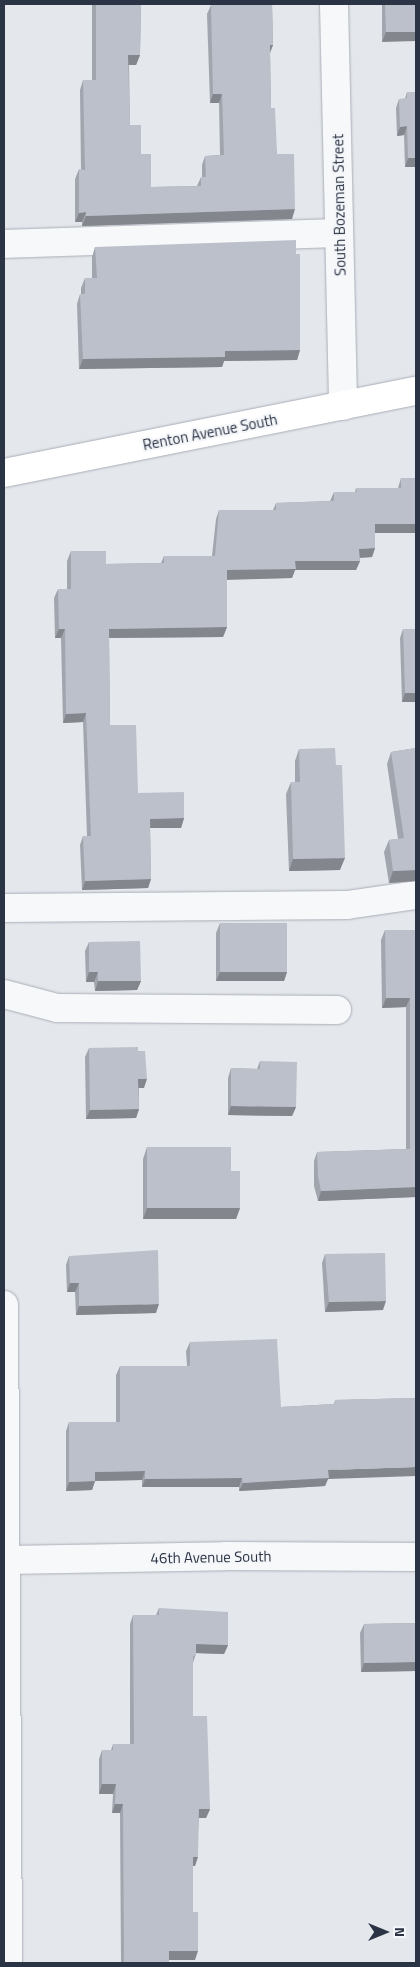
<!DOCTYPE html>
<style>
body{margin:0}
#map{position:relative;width:420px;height:1967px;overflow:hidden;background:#e4e7ec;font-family:"Titillium Web",sans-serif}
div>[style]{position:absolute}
.roads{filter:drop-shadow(0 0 1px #a9aeb7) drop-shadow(0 0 1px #a9aeb7)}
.minor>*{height:28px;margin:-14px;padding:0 14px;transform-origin:14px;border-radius:14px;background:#f7f8fa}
.major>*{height:28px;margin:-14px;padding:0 14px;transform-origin:14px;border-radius:14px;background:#fff}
.wall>*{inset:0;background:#a1a5ae}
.shaded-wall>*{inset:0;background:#83868d}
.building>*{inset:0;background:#bbc0ca}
span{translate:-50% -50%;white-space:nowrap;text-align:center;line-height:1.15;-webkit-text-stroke:4px #f4f6f9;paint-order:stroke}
.street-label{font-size:15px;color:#2b3445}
.frame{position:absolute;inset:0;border:5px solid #2b3445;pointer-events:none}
.north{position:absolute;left:360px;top:1907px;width:50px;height:50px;-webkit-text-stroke:4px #f4f6f9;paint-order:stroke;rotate:90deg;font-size:14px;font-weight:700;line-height:20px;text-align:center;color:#2b3445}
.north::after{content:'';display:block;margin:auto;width:18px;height:22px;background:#2b3445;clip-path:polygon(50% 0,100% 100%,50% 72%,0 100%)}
</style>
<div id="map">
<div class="roads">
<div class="minor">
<i style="left:334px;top:4px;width:402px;rotate:88.7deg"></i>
<i style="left:4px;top:244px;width:335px;rotate:-1.9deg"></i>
<i style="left:4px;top:908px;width:343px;rotate:-0.5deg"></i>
<i style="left:347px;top:905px;width:70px;rotate:-8.2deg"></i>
<i style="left:4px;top:994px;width:55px;rotate:14.8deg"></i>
<i style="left:57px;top:1008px;width:280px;rotate:0.4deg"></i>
<i style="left:4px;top:1305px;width:658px;rotate:89.65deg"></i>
<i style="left:6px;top:1560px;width:219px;rotate:-1deg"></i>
<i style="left:225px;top:1556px;width:191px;rotate:0.3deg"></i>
</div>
<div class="major">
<i style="left:4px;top:473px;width:420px;rotate:-11.3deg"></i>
</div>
</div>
<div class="wall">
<i style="clip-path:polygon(66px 4px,141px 4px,140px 55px,136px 65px,129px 65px,130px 125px,141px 154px,151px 187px,197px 186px,201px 177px,202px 177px,202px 165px,205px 156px,220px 155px,219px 103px,210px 103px,207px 14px,211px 5px,219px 4px,272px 4px,273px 45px,270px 53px,271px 108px,277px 154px,292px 219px,82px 226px,82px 222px,75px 222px,75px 179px,79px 169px,81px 170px,80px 90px,83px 80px,92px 80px,92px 4px)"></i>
<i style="clip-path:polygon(382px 4px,416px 4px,382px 42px)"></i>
<i style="clip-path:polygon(407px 92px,416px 92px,416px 167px,405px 167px,404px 135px,397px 136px,396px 108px,399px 99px,405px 99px)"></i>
<i style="clip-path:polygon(95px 247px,300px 350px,297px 360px,224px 361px,222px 367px,79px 369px,77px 304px,80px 294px,81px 294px,81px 288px,85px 278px,92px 278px,92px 257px)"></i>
<i style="clip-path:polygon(401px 478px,416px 533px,375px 533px,375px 548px,372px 557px,360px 558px,360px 561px,356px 570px,295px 570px,292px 578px,227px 579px,227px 627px,223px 637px,109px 638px,110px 725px,138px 793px,184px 818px,181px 828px,150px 828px,151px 879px,148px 888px,82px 890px,80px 845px,83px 836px,87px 836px,83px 722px,63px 723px,61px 638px,55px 638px,54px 598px,58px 589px,67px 589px,67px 561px,71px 551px,106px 564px,161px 563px,164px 556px,212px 556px,216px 519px,219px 510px,273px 510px,276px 503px,330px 501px,334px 492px,355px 492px,356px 488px,398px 488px)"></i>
<i style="clip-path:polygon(403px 629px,416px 629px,416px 702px,402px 702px,400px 638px)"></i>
<i style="clip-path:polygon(416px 748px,416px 881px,389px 883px,384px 852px,389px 840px,398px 839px,387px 764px,391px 752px)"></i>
<i style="clip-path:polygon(299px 749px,340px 870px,289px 871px,286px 794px,291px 782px,295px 782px,295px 761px)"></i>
<i style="clip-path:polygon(220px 923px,287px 972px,284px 981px,216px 981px,216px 933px)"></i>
<i style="clip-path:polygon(385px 930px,416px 930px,416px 1197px,318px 1201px,314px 1186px,314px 1161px,317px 1152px,406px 1149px,406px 1007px,382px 1008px,381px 940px)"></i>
<i style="clip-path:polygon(89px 942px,141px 981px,137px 990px,95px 991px,94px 982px,86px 982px,85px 951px)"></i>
<i style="clip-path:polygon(89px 1048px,138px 1051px,144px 1088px,139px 1088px,139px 1109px,136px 1118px,86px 1119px,85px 1057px)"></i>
<i style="clip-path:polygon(260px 1061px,296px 1107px,292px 1116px,228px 1115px,228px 1078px,231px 1068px,257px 1069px)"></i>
<i style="clip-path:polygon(147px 1147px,231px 1171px,240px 1208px,236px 1219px,143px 1219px,143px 1159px)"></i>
<i style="clip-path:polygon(325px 1254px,383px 1310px,325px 1312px,322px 1263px)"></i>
<i style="clip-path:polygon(69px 1256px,156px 1313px,76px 1315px,75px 1292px,67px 1292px,66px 1265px)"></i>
<i style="clip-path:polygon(190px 1342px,281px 1407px,334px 1404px,335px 1400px,416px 1398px,328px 1479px,325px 1486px,239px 1491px,239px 1487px,142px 1487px,142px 1480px,95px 1481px,92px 1490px,66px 1491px,66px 1431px,69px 1422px,116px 1422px,116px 1375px,120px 1366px,187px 1366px,186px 1351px)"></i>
<i style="clip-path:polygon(159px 1608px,228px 1645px,224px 1654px,196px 1653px,193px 1663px,193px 1716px,210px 1809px,206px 1818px,199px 1818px,195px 1866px,193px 1866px,193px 1912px,195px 1960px,169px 1960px,169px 1963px,121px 1963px,120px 1813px,112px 1813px,113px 1794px,99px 1794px,99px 1759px,102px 1750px,111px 1750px,113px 1744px,130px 1744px,130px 1624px,133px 1615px,156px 1615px)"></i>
<i style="clip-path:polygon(416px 1623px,416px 1671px,361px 1672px,360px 1633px,364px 1624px)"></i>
</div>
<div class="shaded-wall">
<i style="clip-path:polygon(386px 32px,416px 32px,416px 41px,382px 42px)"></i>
<i style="clip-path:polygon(270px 45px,273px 45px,269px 55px)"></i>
<i style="clip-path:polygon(128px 55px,140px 55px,136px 65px,125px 65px)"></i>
<i style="clip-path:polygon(213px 94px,222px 94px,219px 103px,210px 103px)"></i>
<i style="clip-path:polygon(407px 126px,404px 135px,397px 136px,400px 127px)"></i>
<i style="clip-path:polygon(408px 158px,416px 158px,416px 167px,405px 167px)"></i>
<i style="clip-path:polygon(295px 209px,292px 219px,82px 226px,86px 216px)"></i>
<i style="clip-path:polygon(86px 212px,82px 222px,75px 222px,79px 213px)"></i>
<i style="clip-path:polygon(300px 350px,297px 360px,224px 361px,222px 367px,79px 369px,83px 359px,225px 351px)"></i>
<i style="clip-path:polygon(375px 524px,416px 524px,416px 533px,372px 533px)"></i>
<i style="clip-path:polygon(375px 548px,372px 557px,356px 558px,359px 549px)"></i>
<i style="clip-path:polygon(295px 561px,360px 561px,356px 570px,295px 570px,292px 578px,224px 580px,227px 570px)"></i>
<i style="clip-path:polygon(227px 627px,223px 637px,106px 638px,109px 629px)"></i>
<i style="clip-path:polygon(59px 629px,65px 629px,61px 638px,55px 638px)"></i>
<i style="clip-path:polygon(405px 693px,416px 693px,416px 702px,402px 702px)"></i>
<i style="clip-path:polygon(86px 713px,83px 722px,63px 723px,66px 714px)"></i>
<i style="clip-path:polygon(184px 818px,181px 828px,147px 828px,150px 819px)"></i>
<i style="clip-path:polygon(345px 858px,340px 870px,289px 871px,293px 859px)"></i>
<i style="clip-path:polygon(416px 870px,416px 881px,389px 883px,393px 871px)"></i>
<i style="clip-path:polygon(151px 879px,148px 888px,82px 890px,85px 881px)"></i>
<i style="clip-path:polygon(89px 972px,98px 972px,94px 982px,86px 982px)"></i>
<i style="clip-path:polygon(220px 972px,287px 972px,284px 981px,216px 981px)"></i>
<i style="clip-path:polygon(98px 981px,141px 981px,137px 990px,95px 991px)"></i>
<i style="clip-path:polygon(386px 998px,410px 998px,406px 1007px,382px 1008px)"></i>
<i style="clip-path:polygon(138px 1079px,147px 1079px,144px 1088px,135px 1088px)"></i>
<i style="clip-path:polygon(231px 1106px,296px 1107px,292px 1116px,228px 1115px)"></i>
<i style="clip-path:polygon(139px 1109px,136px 1118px,86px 1119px,90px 1110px)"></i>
<i style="clip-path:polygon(416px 1187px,416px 1197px,318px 1201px,321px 1191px)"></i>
<i style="clip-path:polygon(147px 1208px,240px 1208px,236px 1219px,143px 1219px)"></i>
<i style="clip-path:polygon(70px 1283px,79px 1283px,75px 1292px,67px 1292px)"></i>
<i style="clip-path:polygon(386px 1301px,383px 1310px,325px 1312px,329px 1302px)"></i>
<i style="clip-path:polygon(159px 1304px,156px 1313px,76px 1315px,79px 1306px)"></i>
<i style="clip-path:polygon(416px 1467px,416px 1476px,328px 1479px,325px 1486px,239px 1491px,243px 1483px,328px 1470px)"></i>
<i style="clip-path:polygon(145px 1471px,142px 1480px,92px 1481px,95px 1472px)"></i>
<i style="clip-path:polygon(242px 1478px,239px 1487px,142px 1487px,145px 1479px)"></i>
<i style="clip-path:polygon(95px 1481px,92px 1490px,66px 1491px,69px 1482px)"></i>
<i style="clip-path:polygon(196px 1644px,228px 1645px,224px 1654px,193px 1653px)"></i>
<i style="clip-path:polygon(416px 1662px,416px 1671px,361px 1672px,364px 1663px)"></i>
<i style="clip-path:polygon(102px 1784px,116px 1784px,113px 1794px,99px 1794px)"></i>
<i style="clip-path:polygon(115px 1804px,123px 1804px,120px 1813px,112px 1813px)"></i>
<i style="clip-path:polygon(199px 1809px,210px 1809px,206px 1818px,196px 1818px)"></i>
<i style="clip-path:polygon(193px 1857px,198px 1857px,195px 1866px,190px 1866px)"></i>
<i style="clip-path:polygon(169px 1951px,198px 1951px,195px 1960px,166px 1960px)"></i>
</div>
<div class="building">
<i style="clip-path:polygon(96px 4px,141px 4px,140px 55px,128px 55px,130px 125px,141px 125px,141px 154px,151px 154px,151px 187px,201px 186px,201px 177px,206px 177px,205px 156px,224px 155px,222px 94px,213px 94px,211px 5px,223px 4px,272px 4px,273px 45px,270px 45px,271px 108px,275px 108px,277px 154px,294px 154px,295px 209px,86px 216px,86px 212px,79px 213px,79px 169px,85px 170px,83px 80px,96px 80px)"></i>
<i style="clip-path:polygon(385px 4px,416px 4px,416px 32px,386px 32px)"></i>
<i style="clip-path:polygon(407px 92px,416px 92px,416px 158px,408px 158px,407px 126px,400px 127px,399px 99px,407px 98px)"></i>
<i style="clip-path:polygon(296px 240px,296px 254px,300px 254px,300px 350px,225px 351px,225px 357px,83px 359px,80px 294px,85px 294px,85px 278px,97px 278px,95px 247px)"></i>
<i style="clip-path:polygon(401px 478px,416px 478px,416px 524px,375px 524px,375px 548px,359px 549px,360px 561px,295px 561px,296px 569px,227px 570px,227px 627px,109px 629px,110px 725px,136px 725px,138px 793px,184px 792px,184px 818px,150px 819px,151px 879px,85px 881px,83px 836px,91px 836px,86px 713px,66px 714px,65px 629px,59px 629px,58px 589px,71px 589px,71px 551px,106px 551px,106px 564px,164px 563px,164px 556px,215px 556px,219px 510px,276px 510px,276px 503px,334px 501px,334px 492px,357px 492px,356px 488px,401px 488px)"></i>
<i style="clip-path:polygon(403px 629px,416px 629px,416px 693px,405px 693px)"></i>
<i style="clip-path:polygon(335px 748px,336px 765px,342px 765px,345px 858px,293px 859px,291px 782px,300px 782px,299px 749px)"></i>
<i style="clip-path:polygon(416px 748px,416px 870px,393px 871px,389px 840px,404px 838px,391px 752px)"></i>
<i style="clip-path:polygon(220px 923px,287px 923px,287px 972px,220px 972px)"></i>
<i style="clip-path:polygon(385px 930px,416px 930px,416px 1187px,321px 1191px,318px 1176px,317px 1152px,410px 1149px,410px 998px,386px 998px)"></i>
<i style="clip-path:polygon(140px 941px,141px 981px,98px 981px,98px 972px,89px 972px,89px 942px)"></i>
<i style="clip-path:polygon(138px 1047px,138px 1051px,145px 1051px,147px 1079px,138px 1079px,139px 1109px,90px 1110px,89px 1048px)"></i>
<i style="clip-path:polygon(260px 1061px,297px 1062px,296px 1107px,231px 1106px,231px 1068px,260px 1069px)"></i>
<i style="clip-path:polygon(147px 1147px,231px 1147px,231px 1171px,240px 1171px,240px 1208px,147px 1208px)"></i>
<i style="clip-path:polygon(158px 1250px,159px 1304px,79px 1306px,79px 1283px,70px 1283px,69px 1256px)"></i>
<i style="clip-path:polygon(385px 1253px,386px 1301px,329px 1302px,325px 1254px)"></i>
<i style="clip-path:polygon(277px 1339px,281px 1407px,335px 1404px,335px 1400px,416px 1398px,416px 1467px,328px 1470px,329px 1478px,243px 1483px,242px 1478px,145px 1479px,145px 1471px,95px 1472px,95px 1481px,69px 1482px,69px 1422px,120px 1422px,120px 1366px,190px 1366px,190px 1342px)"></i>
<i style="clip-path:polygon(159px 1608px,228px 1612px,228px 1645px,196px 1644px,196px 1656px,193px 1656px,193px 1716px,207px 1716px,210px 1809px,199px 1809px,198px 1857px,193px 1857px,193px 1912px,198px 1912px,198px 1951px,169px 1951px,169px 1963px,124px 1963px,123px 1804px,115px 1804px,116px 1784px,102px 1784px,102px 1750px,113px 1750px,113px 1744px,134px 1744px,133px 1615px,159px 1615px)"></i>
<i style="clip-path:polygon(416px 1623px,416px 1662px,364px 1663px,364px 1624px)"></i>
</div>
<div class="street-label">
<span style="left:339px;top:205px;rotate:-91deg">South Bozeman Street</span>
<span style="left:210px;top:432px;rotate:-11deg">Renton Avenue South</span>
<span style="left:211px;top:1557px;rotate:-1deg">46th Avenue South</span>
</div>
<div class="frame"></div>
<div class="north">N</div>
</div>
